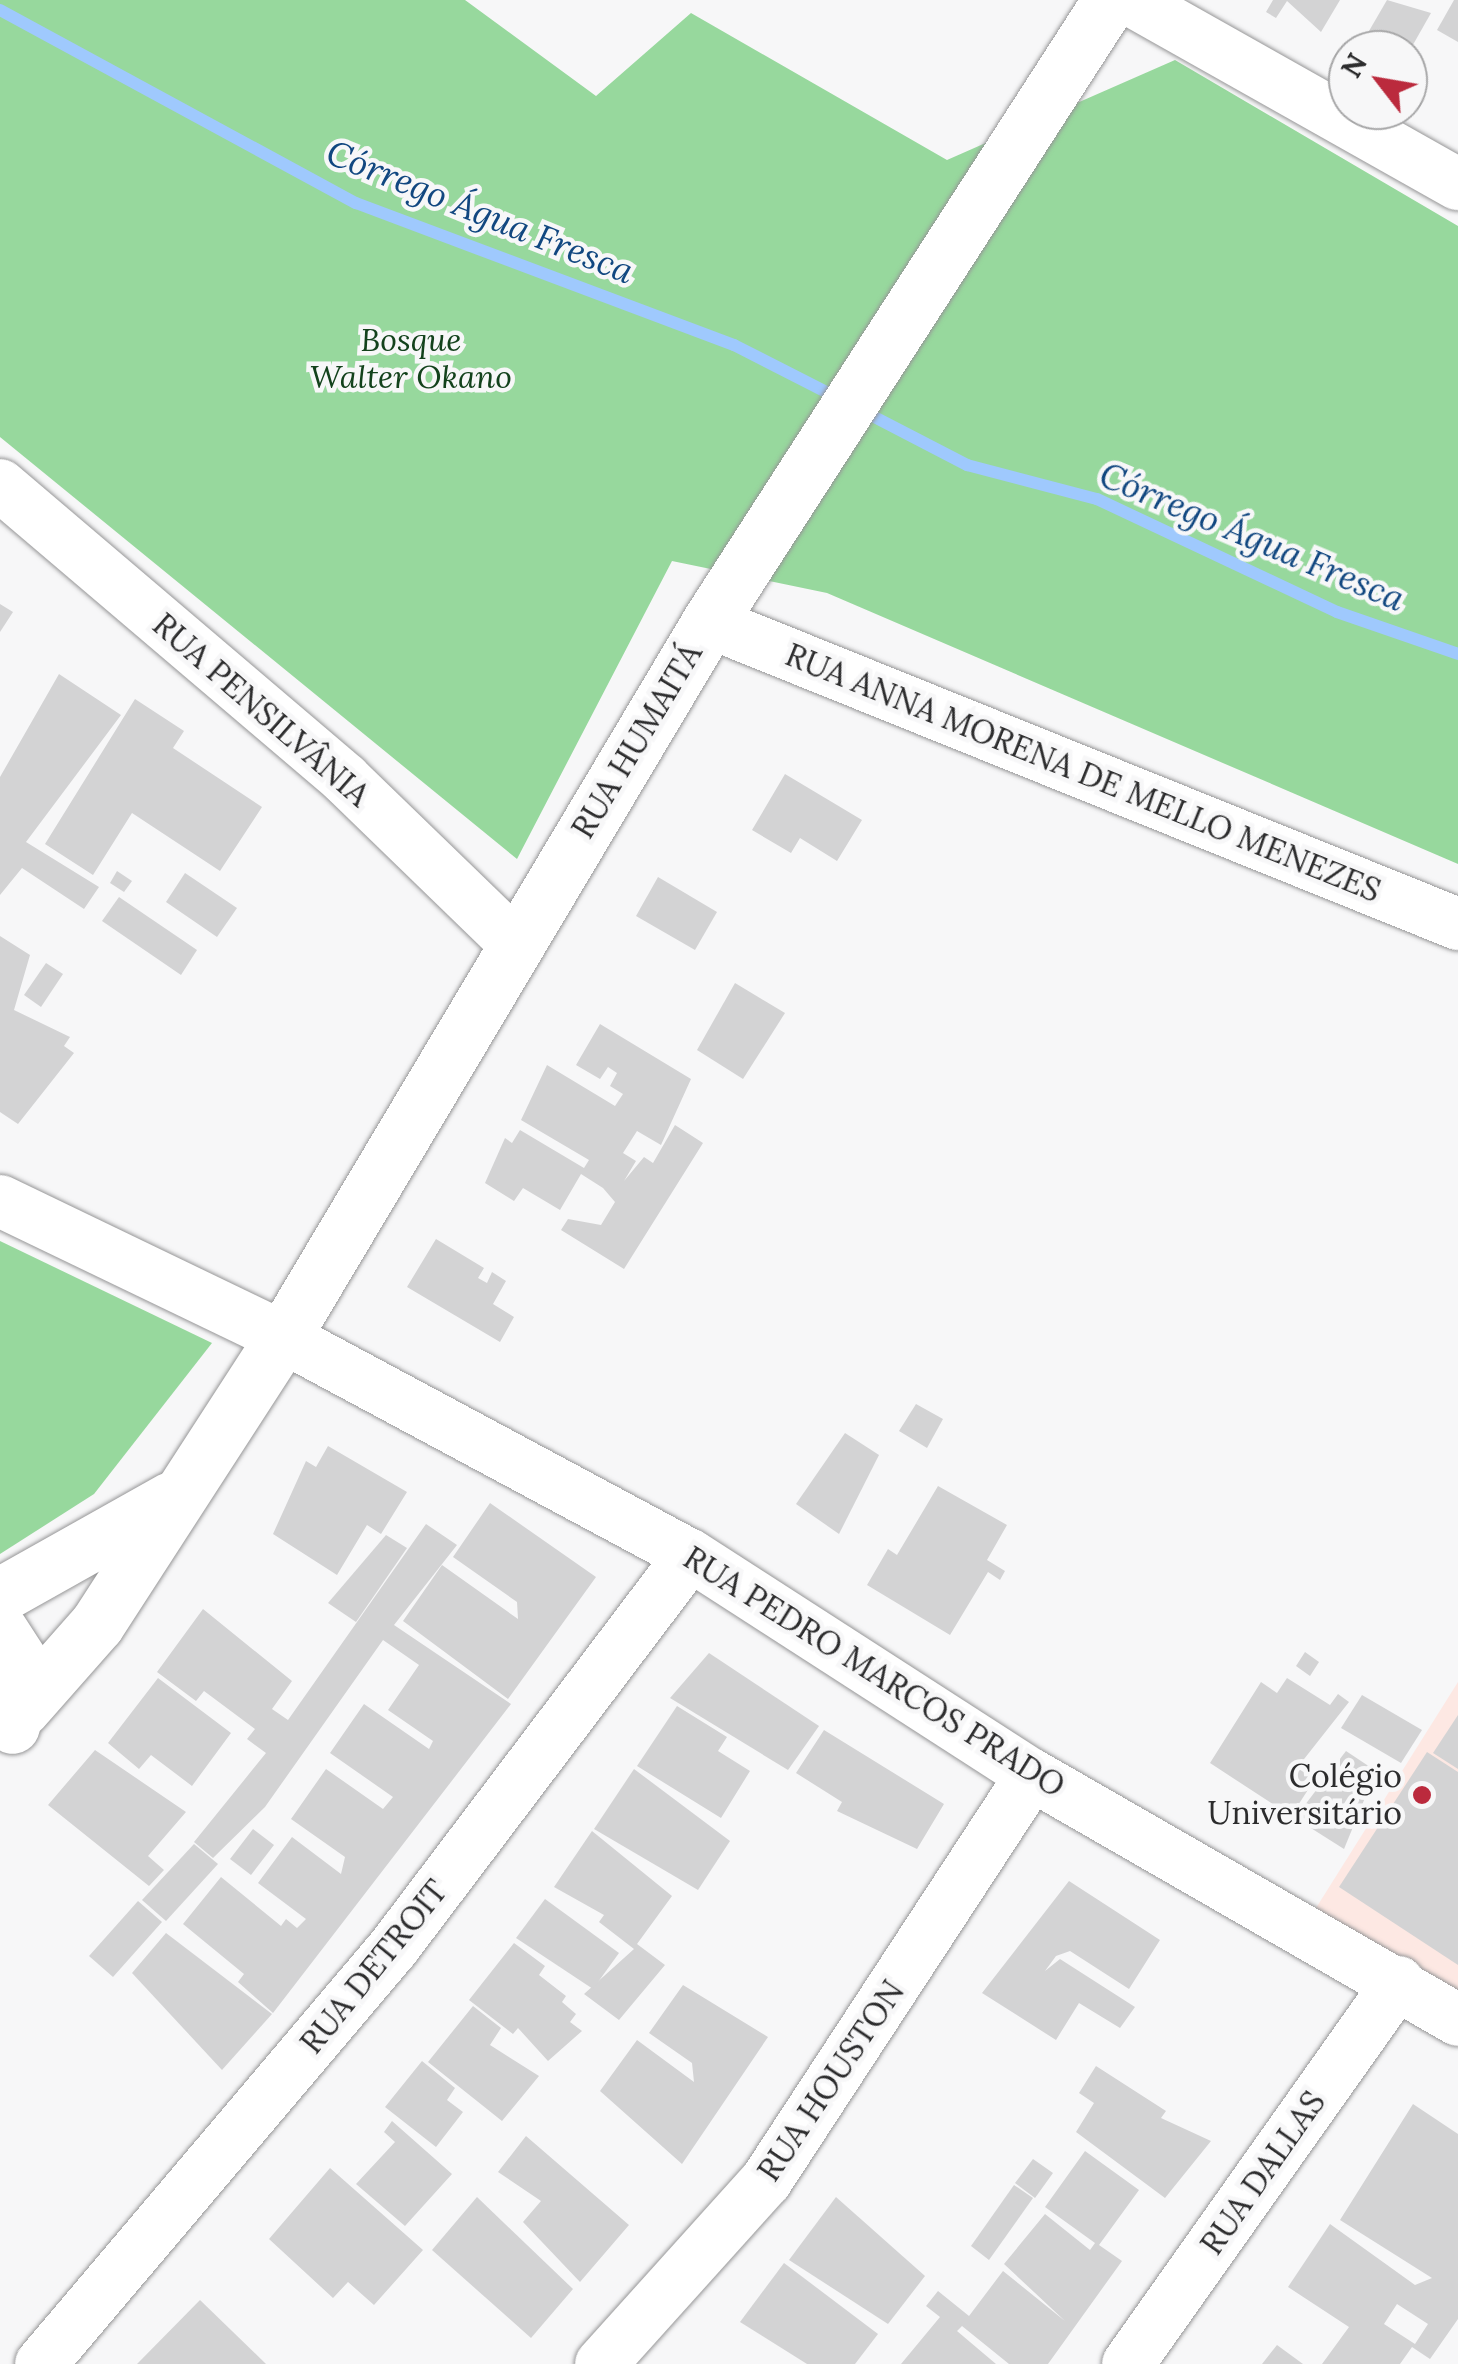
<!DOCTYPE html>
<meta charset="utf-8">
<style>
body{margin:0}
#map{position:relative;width:1458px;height:2364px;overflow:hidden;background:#f7f7f8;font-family:Lora,serif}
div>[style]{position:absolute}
.education>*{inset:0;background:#fde8e3}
.green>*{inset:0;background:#97d89d}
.stream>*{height:12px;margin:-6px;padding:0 6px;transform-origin:6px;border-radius:6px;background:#9fc9fd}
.building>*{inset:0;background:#d3d3d4}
.roads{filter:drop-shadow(0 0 2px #969697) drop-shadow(0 0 2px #969697)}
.minor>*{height:52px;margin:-26px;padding:0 26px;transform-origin:26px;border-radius:26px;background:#fff}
.major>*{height:55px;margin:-27.5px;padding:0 27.5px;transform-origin:27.5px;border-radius:27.5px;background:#fff}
.dots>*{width:28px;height:28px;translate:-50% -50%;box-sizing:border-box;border:5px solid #f7f7f8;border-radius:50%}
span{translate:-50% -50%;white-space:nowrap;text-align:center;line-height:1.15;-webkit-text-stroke:9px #f7f7f8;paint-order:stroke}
.park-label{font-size:32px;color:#13421c;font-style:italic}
.street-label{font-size:32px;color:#2c2c2d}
.poi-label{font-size:32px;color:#2c2c2d}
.right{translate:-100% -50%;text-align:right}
.water-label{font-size:35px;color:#114780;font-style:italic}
.north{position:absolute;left:1328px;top:30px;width:100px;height:100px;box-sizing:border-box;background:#f7f7f8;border:2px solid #a6a6a7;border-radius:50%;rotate:301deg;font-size:28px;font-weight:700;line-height:40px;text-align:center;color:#2c2c2d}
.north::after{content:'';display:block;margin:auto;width:35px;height:45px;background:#bb2a3d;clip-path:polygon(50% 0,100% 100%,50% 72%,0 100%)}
</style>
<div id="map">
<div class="education">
<i style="clip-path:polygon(1458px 1682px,1458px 1996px,1316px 1908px)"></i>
</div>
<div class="green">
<i style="clip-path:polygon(0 0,465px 0,596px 96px,691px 13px,947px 160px,1175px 60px,1458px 226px,1458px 864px,827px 593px,672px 561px,517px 859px,0 437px)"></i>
<i style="clip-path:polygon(0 1241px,212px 1343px,94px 1494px,0 1554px)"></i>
</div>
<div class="stream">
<i style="left:0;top:10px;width:405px;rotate:28.5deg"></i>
<i style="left:356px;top:203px;width:404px;rotate:20.6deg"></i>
<i style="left:734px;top:345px;width:117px;rotate:27deg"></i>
<i style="left:859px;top:409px;width:122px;rotate:27.4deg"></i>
<i style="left:967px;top:465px;width:134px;rotate:14.7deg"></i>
<i style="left:1097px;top:499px;width:265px;rotate:25.2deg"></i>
<i style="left:1337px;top:612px;width:128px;rotate:19.1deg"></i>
</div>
<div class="building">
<i style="clip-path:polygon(1273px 0,1340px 0,1321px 32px,1287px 1px,1276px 18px,1266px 12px)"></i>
<i style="clip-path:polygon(1387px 0,1431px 13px,1410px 50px,1362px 43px)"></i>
<i style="clip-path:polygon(1454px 0,1458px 0,1458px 42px,1437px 30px)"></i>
<i style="clip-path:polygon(0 604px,13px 612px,0 632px)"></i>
<i style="clip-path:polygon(59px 674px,121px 715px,26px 842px,99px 887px,84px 909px,22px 868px,0 895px,0 777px)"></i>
<i style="clip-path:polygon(135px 699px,184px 731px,173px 748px,262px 807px,220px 871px,132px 813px,93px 875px,45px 844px)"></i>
<i style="clip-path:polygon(785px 774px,862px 820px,837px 861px,800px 838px,791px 853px,752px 830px)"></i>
<i style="clip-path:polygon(117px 871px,132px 881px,124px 892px,110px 883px)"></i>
<i style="clip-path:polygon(185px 873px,237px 908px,217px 937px,166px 902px)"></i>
<i style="clip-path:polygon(658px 877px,717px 912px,695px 950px,636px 916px)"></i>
<i style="clip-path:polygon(119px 897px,197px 950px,181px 975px,102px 921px)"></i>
<i style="clip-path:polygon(0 936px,30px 955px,14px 1010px,70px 1037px,64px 1046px,74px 1053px,18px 1124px,0 1112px)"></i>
<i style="clip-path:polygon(46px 963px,63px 974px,41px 1007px,24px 995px)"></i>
<i style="clip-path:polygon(735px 983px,785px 1013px,743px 1079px,697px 1050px)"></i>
<i style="clip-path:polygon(600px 1024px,691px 1079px,661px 1145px,637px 1131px,623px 1153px,636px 1161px,624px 1181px,644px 1157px,653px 1163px,675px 1125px,703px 1143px,624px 1269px,561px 1230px,568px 1219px,601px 1225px,615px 1202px,603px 1188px,581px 1174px,560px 1210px,523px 1188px,514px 1201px,485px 1183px,505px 1138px,512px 1143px,520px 1130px,584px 1168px,589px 1160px,521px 1120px,547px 1065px,615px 1106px,623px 1094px,610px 1086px,617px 1073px,608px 1067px,600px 1079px,576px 1065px)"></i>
<i style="clip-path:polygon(436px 1239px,484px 1268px,478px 1278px,487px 1283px,492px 1272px,506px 1281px,493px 1304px,514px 1317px,500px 1342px,407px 1287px)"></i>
<i style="clip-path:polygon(916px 1404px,943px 1419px,927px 1448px,899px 1431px)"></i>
<i style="clip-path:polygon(845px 1433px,879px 1455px,839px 1534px,796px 1504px)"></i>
<i style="clip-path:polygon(328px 1446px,407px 1492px,381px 1534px,367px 1525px,337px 1575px,273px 1534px,306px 1461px,316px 1467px)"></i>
<i style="clip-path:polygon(938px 1486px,1007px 1525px,987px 1560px,1005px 1571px,1000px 1580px,988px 1572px,950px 1635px,867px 1585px,888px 1549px,897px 1555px)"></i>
<i style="clip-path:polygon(490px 1503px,596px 1577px,508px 1699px,403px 1621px,442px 1565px,518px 1619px,517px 1602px,453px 1557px)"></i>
<i style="clip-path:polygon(426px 1524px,457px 1545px,394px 1625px,511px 1704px,273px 2013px,238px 1982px,244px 1974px,183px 1924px,221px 1877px,281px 1926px,286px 1919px,297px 1928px,306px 1919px,258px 1883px,292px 1837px,341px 1874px,345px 1857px,291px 1819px,326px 1769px,383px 1809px,393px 1797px,330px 1753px,364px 1704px,429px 1749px,433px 1741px,388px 1710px,419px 1665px,383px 1640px,265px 1807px,213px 1858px,194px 1842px,266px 1753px,247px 1739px,255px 1729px,204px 1691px,196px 1701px,157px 1672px,203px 1609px,292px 1681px,272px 1709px,288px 1720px)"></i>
<i style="clip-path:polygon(386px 1535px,407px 1548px,356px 1622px,328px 1603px)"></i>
<i style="clip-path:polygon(1305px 1652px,1319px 1662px,1310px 1676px,1296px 1666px)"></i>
<i style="clip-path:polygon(709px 1653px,819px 1726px,788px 1770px,670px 1698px)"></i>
<i style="clip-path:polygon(158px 1678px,231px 1733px,192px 1786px,151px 1755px,139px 1769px,108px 1743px)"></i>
<i style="clip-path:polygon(1287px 1678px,1330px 1705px,1338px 1694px,1349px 1702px,1297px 1768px,1315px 1779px,1291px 1816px,1210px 1763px,1261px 1682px,1277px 1693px)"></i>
<i style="clip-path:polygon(1362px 1695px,1422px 1730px,1401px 1763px,1341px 1728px)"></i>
<i style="clip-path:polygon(677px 1706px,727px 1737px,718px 1751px,750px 1771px,721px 1818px,637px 1766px)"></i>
<i style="clip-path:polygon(1458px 1715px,1458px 1769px,1433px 1753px)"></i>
<i style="clip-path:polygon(824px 1730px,944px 1804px,917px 1849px,837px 1811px,842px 1802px,796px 1773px)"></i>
<i style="clip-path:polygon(95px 1750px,186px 1812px,148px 1856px,164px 1870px,149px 1886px,48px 1805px)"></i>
<i style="clip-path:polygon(1346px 1751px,1376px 1771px,1344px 1849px,1295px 1818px)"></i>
<i style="clip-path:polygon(1427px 1752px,1458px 1772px,1458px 1965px,1339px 1887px)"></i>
<i style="clip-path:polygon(634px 1769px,730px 1841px,698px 1890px,594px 1829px)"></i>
<i style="clip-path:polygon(253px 1829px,274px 1845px,251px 1875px,230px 1859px)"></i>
<i style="clip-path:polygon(592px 1831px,672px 1896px,637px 1944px,665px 1965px,619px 2020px,584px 1994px,634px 1949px,599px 1922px,604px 1915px,554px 1887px)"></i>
<i style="clip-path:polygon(194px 1844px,218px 1864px,166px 1921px,142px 1900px)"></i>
<i style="clip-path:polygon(1069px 1881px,1160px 1940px,1129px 1989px,1070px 1951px,1056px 1956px,1045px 1971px,1060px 1959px,1135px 2007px,1120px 2028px,1079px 2003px,1056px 2040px,982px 1993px)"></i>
<i style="clip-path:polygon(545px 1899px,619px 1953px,593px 1989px,516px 1938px)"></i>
<i style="clip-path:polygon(138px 1901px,162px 1922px,113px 1977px,89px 1956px)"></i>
<i style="clip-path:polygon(166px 1933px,272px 2014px,222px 2070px,132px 1973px)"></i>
<i style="clip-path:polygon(514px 1943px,545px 1966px,539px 1975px,566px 1996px,562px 2002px,576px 2014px,570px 2022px,582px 2031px,548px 2061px,518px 2028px,513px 2034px,469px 2000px)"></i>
<i style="clip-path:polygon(683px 1985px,768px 2037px,682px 2164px,600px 2091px,637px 2040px,694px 2082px,692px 2063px,649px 2033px)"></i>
<i style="clip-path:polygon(473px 2006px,501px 2028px,490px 2045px,539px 2076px,502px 2121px,428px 2062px)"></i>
<i style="clip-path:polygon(422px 2061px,455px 2088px,447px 2100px,463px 2112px,436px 2147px,385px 2107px)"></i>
<i style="clip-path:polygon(1096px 2066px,1166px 2111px,1161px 2118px,1211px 2141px,1165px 2198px,1076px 2132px,1094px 2103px,1079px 2093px)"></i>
<i style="clip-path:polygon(evenodd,1413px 2104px,1458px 2134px,1458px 2319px,1430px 2359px,1412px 2347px,1400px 2364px,1322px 2364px,1349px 2327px,1288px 2287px,1330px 2224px,1415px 2285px,1432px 2278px,1340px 2220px,1413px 2104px,1397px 2304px,1428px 2324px,1415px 2344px,1384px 2324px,1397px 2304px)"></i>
<i style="clip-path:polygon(392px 2121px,452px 2174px,405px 2226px,356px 2184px,395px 2142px,384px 2132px)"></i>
<i style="clip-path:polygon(526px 2136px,629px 2225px,580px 2282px,523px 2222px,541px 2201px,498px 2172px)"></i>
<i style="clip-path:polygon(1085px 2151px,1139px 2190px,1099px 2245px,1122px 2261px,1048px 2364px,1009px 2364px,962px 2326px,957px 2331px,996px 2364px,901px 2364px,940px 2317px,926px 2306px,938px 2291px,969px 2316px,1003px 2271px,1065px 2321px,1004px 2264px,1045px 2214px,1090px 2250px,1095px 2243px,1045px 2207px)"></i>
<i style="clip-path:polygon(1033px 2159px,1053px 2173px,1035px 2198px,1015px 2183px)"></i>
<i style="clip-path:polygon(330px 2168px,423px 2250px,374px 2305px,348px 2282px,333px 2298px,269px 2239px)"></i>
<i style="clip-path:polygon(1014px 2185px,1033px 2198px,989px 2260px,971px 2246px)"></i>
<i style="clip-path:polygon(477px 2197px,573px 2289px,531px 2338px,432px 2250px)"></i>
<i style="clip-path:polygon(836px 2197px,925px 2276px,888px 2324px,789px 2260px)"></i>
<i style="clip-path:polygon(784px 2263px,878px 2334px,855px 2364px,807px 2364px,740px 2322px)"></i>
<i style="clip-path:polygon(200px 2300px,266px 2364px,137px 2364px)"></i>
<i style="clip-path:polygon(1277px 2345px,1303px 2364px,1262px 2364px)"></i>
</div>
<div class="roads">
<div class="minor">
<i style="left:1131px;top:0;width:375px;rotate:29.4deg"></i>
<i style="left:0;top:485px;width:453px;rotate:40.4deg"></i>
<i style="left:345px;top:779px;width:237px;rotate:44.1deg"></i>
<i style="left:709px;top:622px;width:808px;rotate:21.96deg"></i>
<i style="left:0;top:1201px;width:314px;rotate:25.7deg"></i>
<i style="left:283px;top:1337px;width:462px;rotate:28.2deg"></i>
<i style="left:690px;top:1555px;width:407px;rotate:32.8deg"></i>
<i style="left:1032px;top:1775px;width:491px;rotate:29.9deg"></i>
<i style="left:41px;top:2364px;width:546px;rotate:-49.75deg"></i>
<i style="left:394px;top:1947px;width:491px;rotate:-52.9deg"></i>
<i style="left:601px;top:2364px;width:246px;rotate:-48deg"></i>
<i style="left:766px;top:2181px;width:485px;rotate:-56.8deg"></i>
<i style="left:1128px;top:2364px;width:468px;rotate:-54.7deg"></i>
</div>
<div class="major">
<i style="left:0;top:1595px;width:196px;rotate:-29.3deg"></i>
<i style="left:0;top:1630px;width:44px;rotate:57deg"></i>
<i style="left:24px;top:1667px;width:60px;rotate:101.5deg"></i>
<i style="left:22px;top:1709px;width:113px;rotate:-48.6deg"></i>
<i style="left:97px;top:1624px;width:342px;rotate:-57.1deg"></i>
<i style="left:283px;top:1337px;width:832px;rotate:-59.21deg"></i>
<i style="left:709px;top:622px;width:740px;rotate:-57.19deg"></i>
</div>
</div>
<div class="dots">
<i style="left:1422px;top:1795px;background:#bb2a3d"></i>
</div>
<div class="park-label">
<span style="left:411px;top:359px">Bosque<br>Walter Okano</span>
</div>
<div class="street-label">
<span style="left:261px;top:710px;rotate:41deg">RUA PENSILVÂNIA</span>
<span style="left:637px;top:741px;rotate:-59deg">RUA HUMAITÁ</span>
<span style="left:1083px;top:773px;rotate:22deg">RUA ANNA MORENA DE MELLO MENEZES</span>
<span style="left:874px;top:1672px;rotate:32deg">RUA PEDRO MARCOS PRADO</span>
<span style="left:374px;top:1967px;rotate:-51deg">RUA DETROIT</span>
<span style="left:831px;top:2081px;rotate:-56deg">RUA HOUSTON</span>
<span style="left:1263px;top:2173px;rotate:-55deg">RUA DALLAS</span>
</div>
<div class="poi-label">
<span class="right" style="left:1402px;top:1795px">Colégio<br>Universitário</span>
</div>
<div class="water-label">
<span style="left:480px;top:212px;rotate:22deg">Córrego Água Fresca</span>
<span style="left:1252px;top:537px;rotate:23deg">Córrego Água Fresca</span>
</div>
<div class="north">N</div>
</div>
